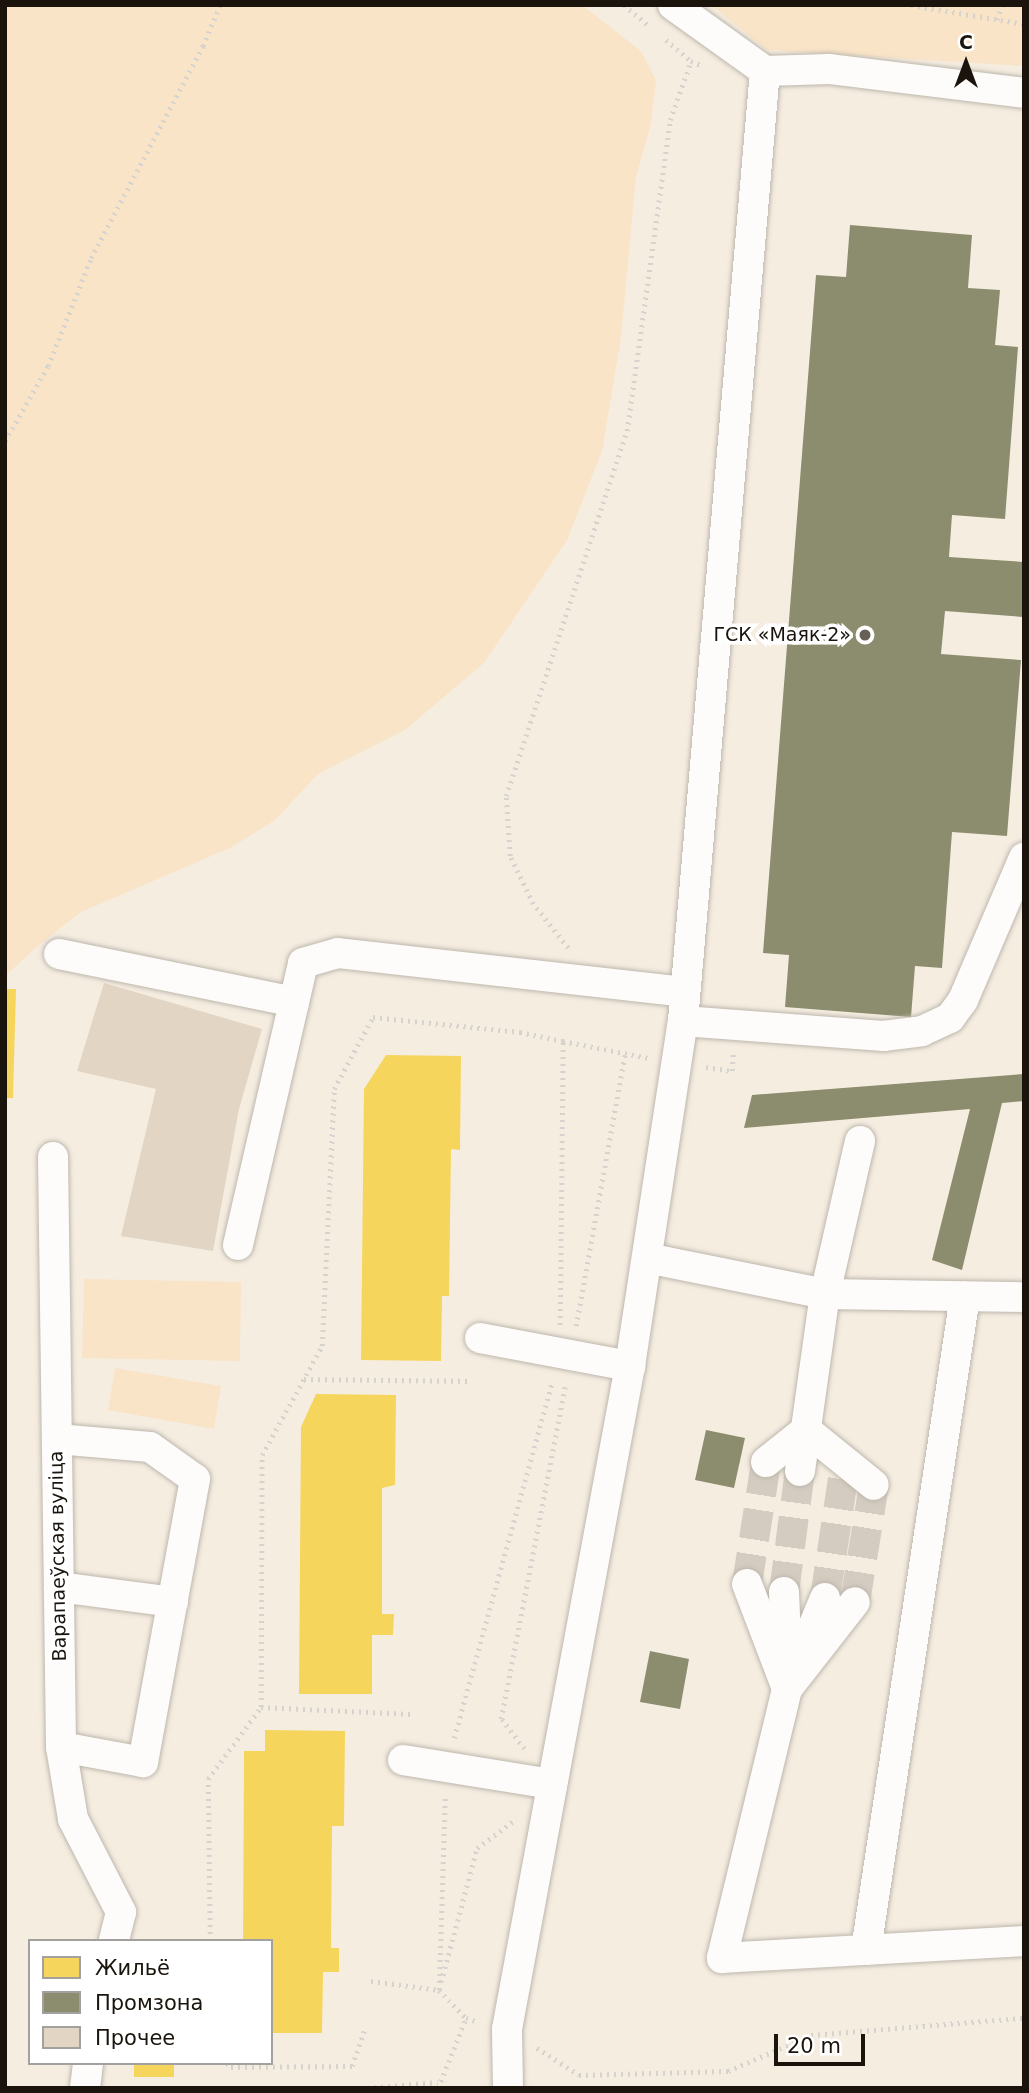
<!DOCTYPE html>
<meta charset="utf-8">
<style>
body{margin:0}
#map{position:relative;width:1029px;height:2093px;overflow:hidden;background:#f6ede1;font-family:"DejaVu Sans",sans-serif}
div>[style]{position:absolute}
.green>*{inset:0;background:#f9e4c7}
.homes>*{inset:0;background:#f6d55c}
.industry>*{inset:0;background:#8c8c6e}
.building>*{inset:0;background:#e2d5c4}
.minor-tunnel>*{height:30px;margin-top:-15px;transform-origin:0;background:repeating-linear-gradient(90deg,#d5ccc1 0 30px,transparent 0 45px)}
.path>*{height:4.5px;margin-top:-2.25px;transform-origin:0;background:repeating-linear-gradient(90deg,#d6d3cf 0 2px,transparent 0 7px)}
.roads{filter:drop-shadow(0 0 2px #bdb7ad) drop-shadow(0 0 2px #bdb7ad)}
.minor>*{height:30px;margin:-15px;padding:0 15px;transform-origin:15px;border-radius:15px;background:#fefcfa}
.dots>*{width:19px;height:19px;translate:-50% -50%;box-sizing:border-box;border:4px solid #fff;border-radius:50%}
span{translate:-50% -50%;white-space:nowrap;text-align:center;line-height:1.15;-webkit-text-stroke:7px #fff;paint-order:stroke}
.poi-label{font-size:19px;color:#1a140d}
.right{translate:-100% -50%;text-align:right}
.street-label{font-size:19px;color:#1a140d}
.frame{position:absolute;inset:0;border:7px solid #1a140d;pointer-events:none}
.legend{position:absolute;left:28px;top:1939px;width:245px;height:126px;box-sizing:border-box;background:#fff;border:2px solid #a3a19e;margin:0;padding:9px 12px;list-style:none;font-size:21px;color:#1a140d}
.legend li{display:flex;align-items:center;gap:14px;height:35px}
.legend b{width:35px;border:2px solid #a3a19e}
.north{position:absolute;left:931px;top:28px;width:70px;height:70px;-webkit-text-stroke:5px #fff;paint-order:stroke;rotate:0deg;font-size:19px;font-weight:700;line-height:28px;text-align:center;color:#1a140d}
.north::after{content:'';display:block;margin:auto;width:24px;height:32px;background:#1a140d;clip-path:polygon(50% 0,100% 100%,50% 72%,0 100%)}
.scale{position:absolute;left:774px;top:2034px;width:91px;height:32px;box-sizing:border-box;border:4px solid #1a140d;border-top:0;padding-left:9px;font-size:21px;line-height:24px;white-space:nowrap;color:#1a140d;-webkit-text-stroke:5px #fff;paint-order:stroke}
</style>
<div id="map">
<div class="green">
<i style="clip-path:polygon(5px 5px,582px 5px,641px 51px,656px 80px,651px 124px,636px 177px,621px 337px,602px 451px,567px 540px,484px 663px,405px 730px,318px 774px,275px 820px,232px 847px,81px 912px,40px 944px,5px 976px)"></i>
<i style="clip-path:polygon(711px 5px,1024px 5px,1024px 66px,767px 50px)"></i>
<i style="clip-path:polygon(84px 1279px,241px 1282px,240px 1361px,82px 1358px)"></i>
<i style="clip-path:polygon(115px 1368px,221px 1386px,214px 1429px,108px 1410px)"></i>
</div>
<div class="homes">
<i style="clip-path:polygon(5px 989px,16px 989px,13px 1098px,5px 1098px)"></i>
<i style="clip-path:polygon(386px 1055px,461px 1056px,460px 1150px,451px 1149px,449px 1296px,442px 1296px,441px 1361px,361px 1360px,364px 1089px)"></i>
<i style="clip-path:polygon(316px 1394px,396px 1395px,395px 1485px,382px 1488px,382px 1614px,394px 1614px,393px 1635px,372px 1635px,372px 1694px,299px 1694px,301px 1427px)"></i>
<i style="clip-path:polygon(265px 1730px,345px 1731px,344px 1826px,332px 1826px,331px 1948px,339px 1948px,339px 1972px,323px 1972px,322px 2033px,271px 2033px,271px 1941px,243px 1941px,244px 1751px,265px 1751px)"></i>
<i style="clip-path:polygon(134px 2063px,174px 2063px,174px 2077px,134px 2077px)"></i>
</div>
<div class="industry">
<i style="clip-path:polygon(850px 225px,972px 235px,968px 288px,1000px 290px,995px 345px,1018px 347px,1005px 519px,952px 515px,949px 557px,1024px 562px,1024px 617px,945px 611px,941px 654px,1021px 660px,1007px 836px,952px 832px,942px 968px,915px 966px,911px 1017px,785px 1007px,789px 955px,763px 953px,816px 275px,846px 277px)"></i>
<i style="clip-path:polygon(1024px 1074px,1024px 1101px,1002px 1103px,962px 1270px,932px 1260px,970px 1109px,744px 1128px,752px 1095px)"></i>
<i style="clip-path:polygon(706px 1430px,745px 1438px,734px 1488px,695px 1480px)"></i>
<i style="clip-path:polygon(650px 1651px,689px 1659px,680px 1709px,640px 1702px)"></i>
</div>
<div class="building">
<i style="clip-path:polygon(104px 983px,262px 1029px,239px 1109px,213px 1251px,121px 1236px,156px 1089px,77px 1071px)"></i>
</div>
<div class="minor-tunnel">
<i style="left:747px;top:1584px;width:123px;rotate:-81.1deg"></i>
<i style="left:784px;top:1592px;width:122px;rotate:-82.5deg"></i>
<i style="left:825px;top:1598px;width:120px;rotate:-81.4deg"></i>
<i style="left:855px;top:1602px;width:119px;rotate:-80.8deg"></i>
</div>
<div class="path">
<i style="left:624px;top:5px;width:35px;rotate:40deg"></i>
<i style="left:911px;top:5px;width:115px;rotate:9.5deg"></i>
<i style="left:997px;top:20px;width:16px;rotate:-72deg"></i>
<i style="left:666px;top:40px;width:33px;rotate:40deg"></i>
<i style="left:691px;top:61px;width:11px;rotate:22deg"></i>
<i style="left:5px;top:441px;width:86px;rotate:-60.2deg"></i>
<i style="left:48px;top:366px;width:116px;rotate:-68.3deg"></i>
<i style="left:91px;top:258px;width:240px;rotate:-62.2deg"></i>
<i style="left:203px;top:46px;width:44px;rotate:-67.5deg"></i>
<i style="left:568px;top:948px;width:56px;rotate:-128.5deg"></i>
<i style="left:533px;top:904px;width:53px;rotate:-115.6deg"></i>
<i style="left:510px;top:856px;width:60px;rotate:-93.8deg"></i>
<i style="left:506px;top:796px;width:385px;rotate:-71.7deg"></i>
<i style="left:627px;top:431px;width:314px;rotate:-82.1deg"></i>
<i style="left:670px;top:120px;width:63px;rotate:-70.4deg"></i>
<i style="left:706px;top:1067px;width:26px;rotate:9deg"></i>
<i style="left:732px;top:1071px;width:18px;rotate:-87deg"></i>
<i style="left:560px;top:1325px;width:284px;rotate:-89.4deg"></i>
<i style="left:563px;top:1041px;width:88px;rotate:11.2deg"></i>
<i style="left:576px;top:1326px;width:277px;rotate:-79.8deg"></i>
<i style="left:304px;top:1379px;width:168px;rotate:0.7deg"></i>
<i style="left:261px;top:1707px;width:150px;rotate:2.7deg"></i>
<i style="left:454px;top:1738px;width:369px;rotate:-74.6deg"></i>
<i style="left:524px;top:1749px;width:38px;rotate:-127deg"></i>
<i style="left:501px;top:1719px;width:342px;rotate:-79.1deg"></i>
<i style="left:210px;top:1941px;width:162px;rotate:-90.7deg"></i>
<i style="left:208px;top:1779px;width:89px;rotate:-53.6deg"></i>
<i style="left:261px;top:1707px;width:252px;rotate:-89.8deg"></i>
<i style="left:262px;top:1455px;width:124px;rotate:-61.2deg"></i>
<i style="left:322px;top:1346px;width:257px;rotate:-87.3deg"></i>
<i style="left:334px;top:1089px;width:82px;rotate:-61.6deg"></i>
<i style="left:373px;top:1017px;width:148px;rotate:5.8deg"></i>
<i style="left:520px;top:1032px;width:44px;rotate:11.8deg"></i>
<i style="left:371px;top:1981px;width:69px;rotate:7.5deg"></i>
<i style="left:439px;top:1990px;width:39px;rotate:46deg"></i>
<i style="left:441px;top:1982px;width:139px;rotate:-75deg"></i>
<i style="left:477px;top:1848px;width:49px;rotate:-36.6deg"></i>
<i style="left:439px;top:1990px;width:195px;rotate:-88.2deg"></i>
<i style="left:537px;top:2048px;width:50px;rotate:32.7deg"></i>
<i style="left:579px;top:2075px;width:149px;rotate:-1.5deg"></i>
<i style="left:728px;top:2071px;width:90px;rotate:-23.4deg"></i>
<i style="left:811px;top:2035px;width:214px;rotate:-4.6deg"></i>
<i style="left:227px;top:2063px;width:6px;rotate:45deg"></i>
<i style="left:231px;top:2067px;width:121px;rotate:-0.5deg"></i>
<i style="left:352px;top:2066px;width:37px;rotate:-71deg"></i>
<i style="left:367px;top:2088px;width:71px;rotate:-4.8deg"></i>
<i style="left:438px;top:2088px;width:75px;rotate:-68.2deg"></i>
<i style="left:466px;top:2018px;width:14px;rotate:17deg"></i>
</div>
<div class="roads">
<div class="minor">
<i style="left:673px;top:5px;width:113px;rotate:35.7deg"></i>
<i style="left:765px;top:71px;width:64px;rotate:-1.8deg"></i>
<i style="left:829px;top:69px;width:196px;rotate:7deg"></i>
<i style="left:59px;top:954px;width:240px;rotate:11.5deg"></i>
<i style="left:683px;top:1021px;width:201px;rotate:4.3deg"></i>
<i style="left:883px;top:1036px;width:39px;rotate:-7deg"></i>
<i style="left:922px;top:1031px;width:31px;rotate:-25deg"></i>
<i style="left:950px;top:1018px;width:22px;rotate:-54deg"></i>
<i style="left:963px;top:1000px;width:155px;rotate:-66.8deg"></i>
<i style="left:53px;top:1157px;width:590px;rotate:89.22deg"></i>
<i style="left:61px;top:1747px;width:73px;rotate:80.5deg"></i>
<i style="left:73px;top:1819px;width:105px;rotate:62.7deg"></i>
<i style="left:121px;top:1912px;width:30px;rotate:104deg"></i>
<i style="left:238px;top:1245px;width:289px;rotate:-77deg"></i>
<i style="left:303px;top:963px;width:36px;rotate:-16deg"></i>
<i style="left:338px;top:953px;width:349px;rotate:6.4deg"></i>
<i style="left:647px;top:1258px;width:182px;rotate:11.4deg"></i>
<i style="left:825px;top:1294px;width:199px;rotate:0.9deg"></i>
<i style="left:480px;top:1338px;width:153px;rotate:10.6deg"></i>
<i style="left:57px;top:1439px;width:93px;rotate:4.9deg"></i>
<i style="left:150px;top:1447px;width:55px;rotate:35.4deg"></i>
<i style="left:195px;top:1479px;width:288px;rotate:100.4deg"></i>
<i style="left:143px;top:1762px;width:83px;rotate:-169.6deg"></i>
<i style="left:766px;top:1462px;width:51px;rotate:-38.7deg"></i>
<i style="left:806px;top:1430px;width:87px;rotate:39deg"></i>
<i style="left:800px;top:1471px;width:179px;rotate:-82deg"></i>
<i style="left:825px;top:1294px;width:157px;rotate:-77.1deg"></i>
<i style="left:747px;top:1584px;width:112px;rotate:69.1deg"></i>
<i style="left:787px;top:1689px;width:110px;rotate:-52deg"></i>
<i style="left:59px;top:1587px;width:115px;rotate:7.5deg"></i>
<i style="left:784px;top:1592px;width:72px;rotate:87.6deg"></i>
<i style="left:825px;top:1598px;width:99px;rotate:112.7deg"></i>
<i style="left:787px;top:1689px;width:277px;rotate:103.6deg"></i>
<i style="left:722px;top:1958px;width:302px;rotate:-3.2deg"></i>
<i style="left:403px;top:1760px;width:151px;rotate:9.2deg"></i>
<i style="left:866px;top:1950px;width:661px;rotate:-81.39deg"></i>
<i style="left:85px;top:2088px;width:25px;rotate:-83deg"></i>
<i style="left:508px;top:2088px;width:59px;rotate:-91deg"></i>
<i style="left:507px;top:2029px;width:674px;rotate:-79.49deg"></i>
<i style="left:630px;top:1366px;width:349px;rotate:-81.3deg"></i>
<i style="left:683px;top:1021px;width:954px;rotate:-85.07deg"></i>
</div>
</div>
<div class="dots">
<i style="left:865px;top:635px;background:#676057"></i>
</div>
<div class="poi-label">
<span class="right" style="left:851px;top:635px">ГСК «Маяк-2»</span>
</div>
<div class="street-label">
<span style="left:58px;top:1556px;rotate:-91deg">Варапаеўская вуліца</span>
</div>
<div class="frame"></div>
<ul class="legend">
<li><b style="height:19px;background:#f6d55c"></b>Жильё</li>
<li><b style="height:19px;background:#8c8c6e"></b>Промзона</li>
<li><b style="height:19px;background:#e2d5c4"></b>Прочее</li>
</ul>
<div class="north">С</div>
<div class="scale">20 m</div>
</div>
